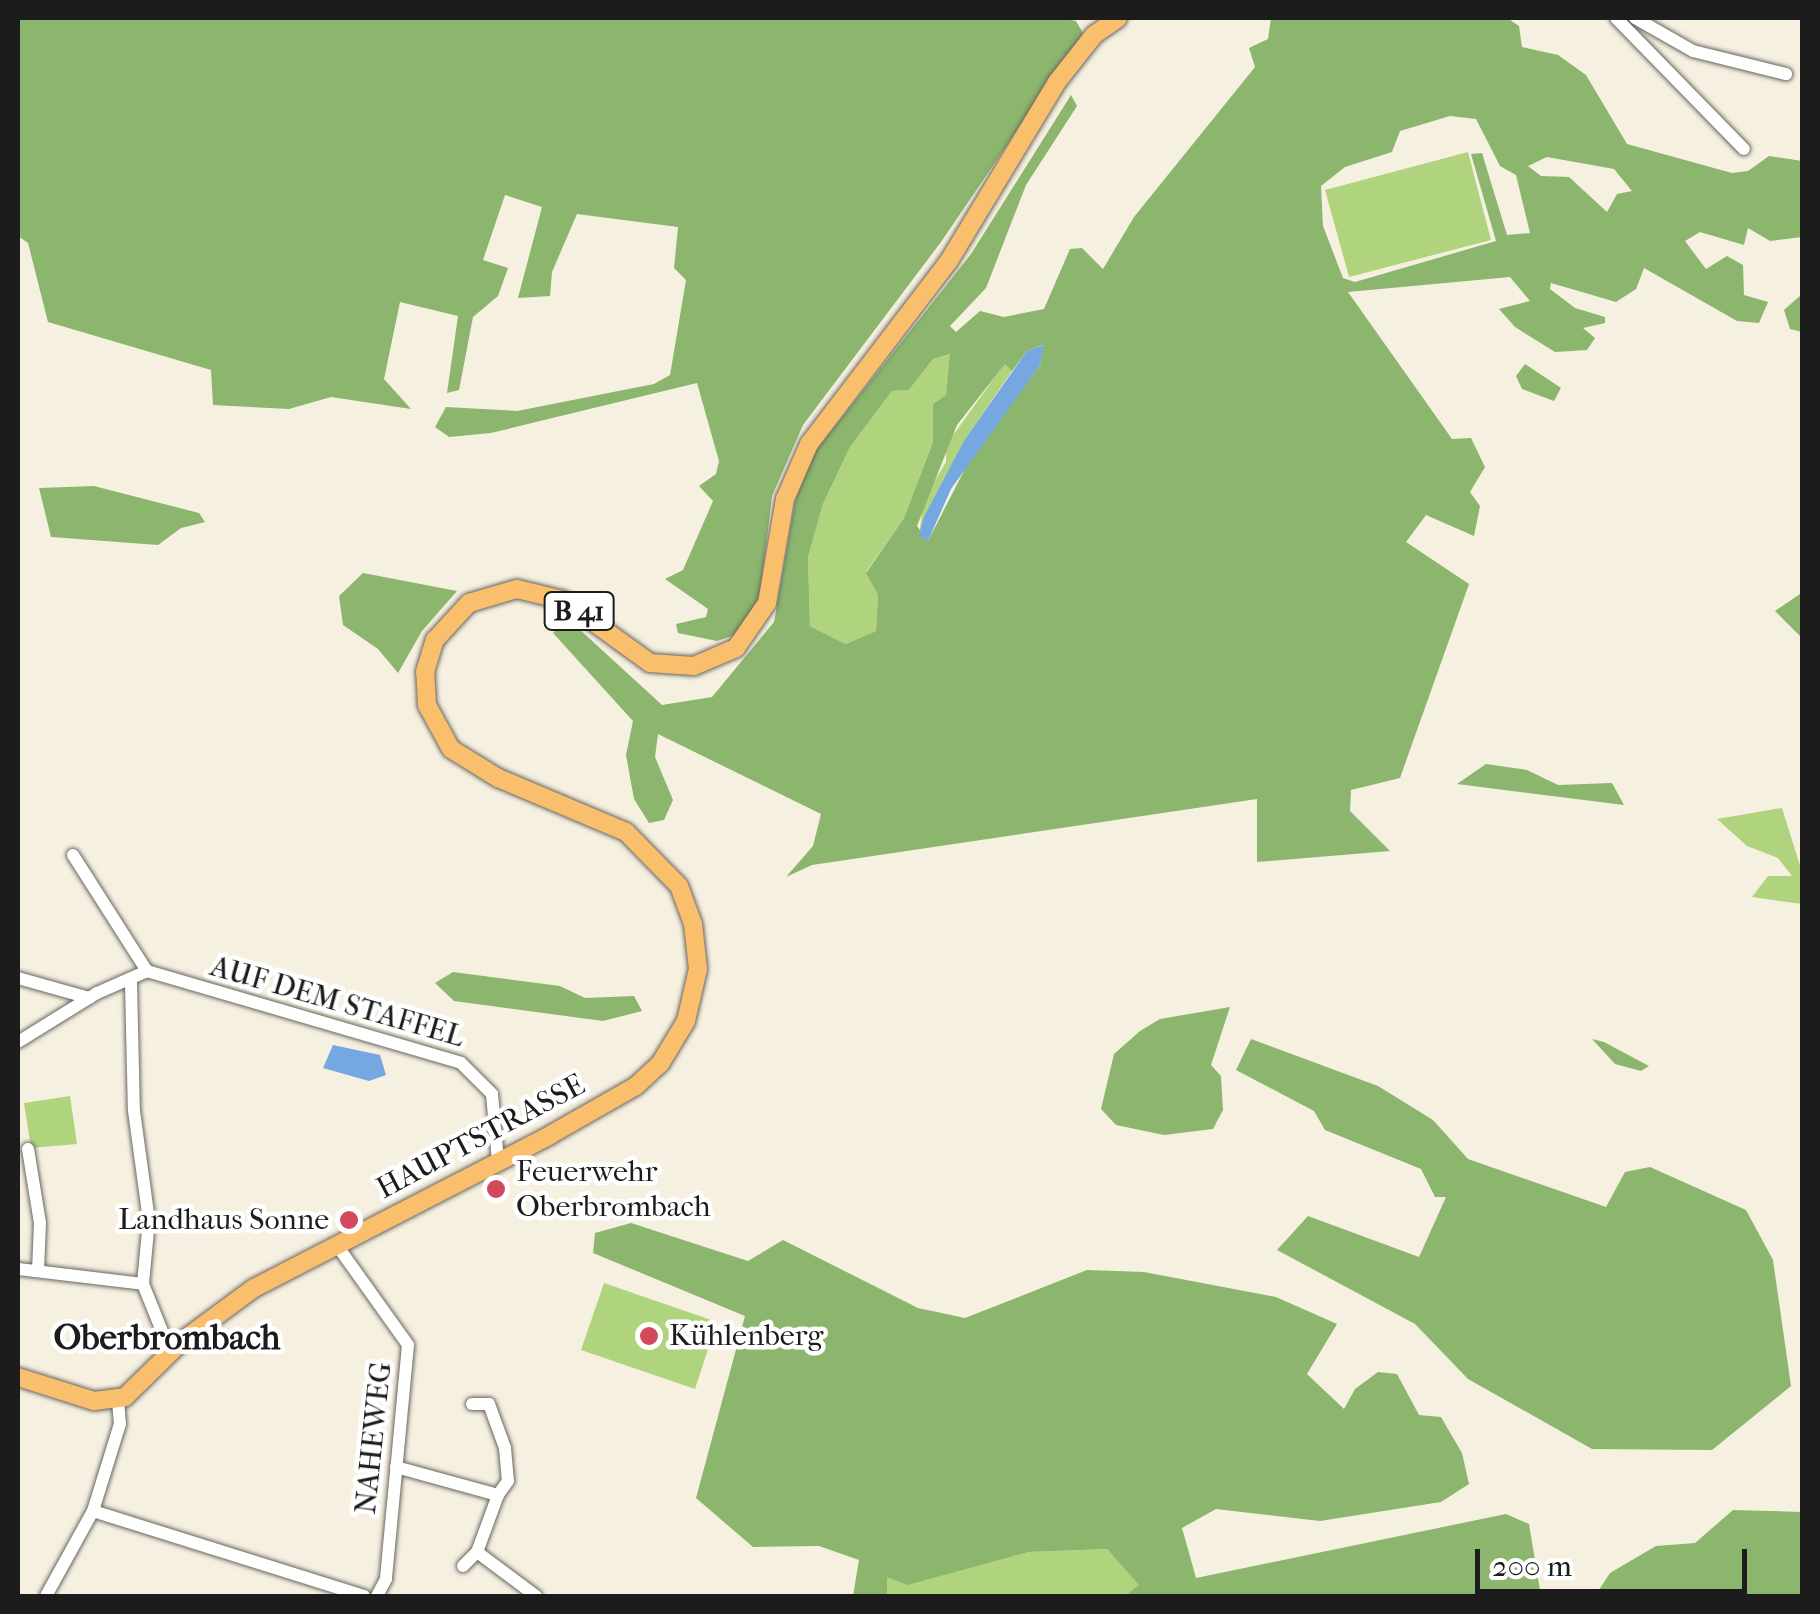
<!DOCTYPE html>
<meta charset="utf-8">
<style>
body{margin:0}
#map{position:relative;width:1820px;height:1614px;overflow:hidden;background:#f6f0e0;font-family:"IM FELL French Canon",serif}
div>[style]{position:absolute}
.green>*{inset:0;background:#b0d47e}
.forest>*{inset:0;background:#8cb66d}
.water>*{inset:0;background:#75a8e1}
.roads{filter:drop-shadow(0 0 2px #686661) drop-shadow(0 0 2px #686661)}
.minor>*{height:12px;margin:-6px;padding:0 6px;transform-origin:6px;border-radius:6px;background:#fff}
.major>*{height:18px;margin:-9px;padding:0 9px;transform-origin:9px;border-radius:9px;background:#f9bf6c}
.dots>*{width:28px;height:28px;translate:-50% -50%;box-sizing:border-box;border:5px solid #fff;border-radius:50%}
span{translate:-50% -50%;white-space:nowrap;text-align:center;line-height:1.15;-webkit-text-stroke:9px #fff;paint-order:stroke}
.shield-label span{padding:2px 8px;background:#fff;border:2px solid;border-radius:8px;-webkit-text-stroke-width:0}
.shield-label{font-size:28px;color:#1c1c1c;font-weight:700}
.street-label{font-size:30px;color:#1c1c1c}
.poi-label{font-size:30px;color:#1c1c1c}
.left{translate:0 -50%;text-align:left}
.right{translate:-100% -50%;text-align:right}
.quarter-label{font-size:35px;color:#1c1c1c;font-weight:700}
.frame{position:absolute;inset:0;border:20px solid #1c1c1c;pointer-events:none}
.scale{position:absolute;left:1475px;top:1549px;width:272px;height:45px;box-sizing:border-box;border:5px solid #1c1c1c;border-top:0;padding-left:12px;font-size:30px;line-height:35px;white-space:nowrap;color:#1c1c1c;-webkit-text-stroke:8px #fff;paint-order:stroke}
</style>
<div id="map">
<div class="green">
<i style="clip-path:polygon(1468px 152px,1491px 240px,1349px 277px,1325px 190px)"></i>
<i style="clip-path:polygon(951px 354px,946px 395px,933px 404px,933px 442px,904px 518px,866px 572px,878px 595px,876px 631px,846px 644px,810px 626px,808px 557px,823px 504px,850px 447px,892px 391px,909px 390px,933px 359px)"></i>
<i style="clip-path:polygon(1005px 363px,1012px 371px,965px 439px,919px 535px,924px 499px,946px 462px,946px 445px)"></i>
<i style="clip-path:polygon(1782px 808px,1802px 872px,1802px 904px,1752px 897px,1768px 876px,1792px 876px,1778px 858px,1747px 846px,1717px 819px)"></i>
<i style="clip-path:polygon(70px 1096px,77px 1144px,31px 1148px,24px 1103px)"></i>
<i style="clip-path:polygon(604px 1283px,717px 1322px,695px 1389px,581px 1350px)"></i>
<i style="clip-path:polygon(1107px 1549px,1140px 1585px,1125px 1596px,887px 1596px,887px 1576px,907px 1584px,1029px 1552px)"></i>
</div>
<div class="forest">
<i style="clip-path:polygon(18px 18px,1061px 18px,1076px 21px,1083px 33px,941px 242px,803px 425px,772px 496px,759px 605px,738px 634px,717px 641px,678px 633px,676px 624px,706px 617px,708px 609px,665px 579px,683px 570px,713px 501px,699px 486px,716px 474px,719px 461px,697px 383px,491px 433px,449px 437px,435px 427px,446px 407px,517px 411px,654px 384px,670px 375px,686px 280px,674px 268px,678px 227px,577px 214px,552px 272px,550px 296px,518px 298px,542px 207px,505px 195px,483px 260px,508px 268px,498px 296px,473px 317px,459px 390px,447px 393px,458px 316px,400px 302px,384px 379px,411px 409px,331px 397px,289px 409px,213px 405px,211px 370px,48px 322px,28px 243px,18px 236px)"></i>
<i style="clip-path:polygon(evenodd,1271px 18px,1507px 18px,1519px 26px,1522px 47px,1558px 55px,1586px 75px,1627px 144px,1732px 173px,1748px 171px,1769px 156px,1802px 161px,1802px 237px,1770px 241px,1748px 228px,1744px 245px,1700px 232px,1685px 241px,1706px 269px,1727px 256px,1743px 265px,1744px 295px,1768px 302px,1759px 323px,1737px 321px,1644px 268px,1636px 289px,1616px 302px,1551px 283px,1550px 289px,1575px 308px,1605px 317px,1605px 323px,1583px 328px,1595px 338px,1587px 350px,1555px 352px,1515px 327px,1499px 309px,1530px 301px,1510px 277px,1348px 292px,1452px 439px,1471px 438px,1485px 467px,1470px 492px,1480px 506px,1474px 536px,1426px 515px,1406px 542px,1469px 584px,1400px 778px,1351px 790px,1350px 811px,1390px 851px,1257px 862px,1257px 799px,812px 865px,786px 877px,813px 846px,821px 814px,658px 734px,655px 757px,673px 800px,664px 820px,649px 823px,634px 799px,626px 755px,633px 721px,553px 633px,566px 617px,662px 705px,712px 697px,774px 622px,795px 501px,813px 454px,971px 254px,1071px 95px,1077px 106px,1026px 185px,986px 288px,950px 326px,956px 332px,980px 311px,1004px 317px,1044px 309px,1070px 249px,1082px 248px,1103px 269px,1134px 217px,1255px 67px,1249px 48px,1268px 39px,1271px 18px,1450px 116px,1476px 119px,1500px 166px,1516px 175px,1530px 233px,1507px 235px,1482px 153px,1471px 154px,1496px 241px,1355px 282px,1343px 278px,1323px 226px,1321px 186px,1345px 167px,1392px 152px,1400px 131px,1450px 116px,1271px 18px,1547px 157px,1614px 169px,1632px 191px,1617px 194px,1607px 212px,1569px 177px,1541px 176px,1528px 166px,1547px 157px,1271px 18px,1043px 345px,1040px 365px,970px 459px,928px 541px,917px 526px,957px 425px,1005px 364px,1012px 371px,1027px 351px,1043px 345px,1271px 18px,950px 354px,946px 395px,933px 404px,933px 442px,904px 518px,866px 573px,878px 595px,876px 631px,846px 644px,810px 626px,808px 557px,823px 504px,850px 447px,892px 391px,909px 390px,933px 359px,950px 354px)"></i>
<i style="clip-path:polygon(1802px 294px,1802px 332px,1790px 329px,1784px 310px)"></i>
<i style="clip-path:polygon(1525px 364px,1561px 388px,1554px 401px,1522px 389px,1516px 376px)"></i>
<i style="clip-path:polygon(94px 486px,199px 513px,205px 522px,181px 528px,158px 545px,51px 537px,39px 488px)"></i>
<i style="clip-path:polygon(363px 573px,457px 591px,422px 631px,398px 673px,378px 649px,343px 625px,339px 596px)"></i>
<i style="clip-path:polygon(1800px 594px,1802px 596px,1802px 638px,1775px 611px)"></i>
<i style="clip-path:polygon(1486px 764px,1527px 770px,1558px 785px,1612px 783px,1624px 805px,1457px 784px)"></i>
<i style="clip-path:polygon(453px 972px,560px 986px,585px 998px,634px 996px,642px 1011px,603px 1021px,454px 1001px,435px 983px)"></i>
<i style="clip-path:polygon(1230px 1007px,1211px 1065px,1221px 1076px,1223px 1110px,1213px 1129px,1164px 1135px,1116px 1125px,1101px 1109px,1114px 1054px,1140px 1031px,1160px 1019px)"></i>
<i style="clip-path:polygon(1251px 1039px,1378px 1086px,1433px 1120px,1468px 1159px,1606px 1207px,1625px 1172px,1650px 1167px,1746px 1210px,1773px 1260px,1791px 1386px,1712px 1450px,1592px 1449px,1468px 1379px,1415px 1324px,1277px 1250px,1308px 1216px,1419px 1257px,1446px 1197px,1435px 1197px,1421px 1169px,1325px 1130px,1314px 1111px,1236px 1070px)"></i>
<i style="clip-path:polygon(1592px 1039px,1604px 1042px,1649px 1066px,1641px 1071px,1615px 1064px)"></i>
<i style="clip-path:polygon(631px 1223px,748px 1261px,783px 1240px,918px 1308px,965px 1318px,1087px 1270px,1144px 1272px,1276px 1297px,1337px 1324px,1307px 1374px,1344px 1409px,1355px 1389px,1378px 1372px,1397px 1374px,1419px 1415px,1441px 1417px,1462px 1453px,1469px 1484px,1441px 1502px,1320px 1521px,1216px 1509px,1182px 1528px,1196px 1578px,1506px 1514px,1529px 1524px,1541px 1596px,1125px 1596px,1139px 1585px,1107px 1549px,1029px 1552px,907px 1585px,887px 1577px,887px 1596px,853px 1596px,859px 1560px,819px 1546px,753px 1547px,696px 1498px,745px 1316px,593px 1253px,595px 1233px)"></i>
<i style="clip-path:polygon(1733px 1510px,1802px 1512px,1802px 1596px,1595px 1596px,1610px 1573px,1656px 1546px,1695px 1543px)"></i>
</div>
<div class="water">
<i style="clip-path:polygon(1044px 345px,1040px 365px,951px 489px,928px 541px,919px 535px,924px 517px,965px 439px,1027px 351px)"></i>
<i style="clip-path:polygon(333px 1045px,380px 1055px,386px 1075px,369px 1081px,323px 1068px)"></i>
</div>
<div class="roads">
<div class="minor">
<i style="left:1616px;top:18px;width:183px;rotate:45.7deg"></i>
<i style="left:1635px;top:18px;width:67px;rotate:29.6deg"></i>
<i style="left:1693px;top:51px;width:96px;rotate:13.9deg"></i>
<i style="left:73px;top:855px;width:138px;rotate:57.5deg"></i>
<i style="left:147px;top:971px;width:327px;rotate:16.3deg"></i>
<i style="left:461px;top:1063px;width:44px;rotate:45deg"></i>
<i style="left:492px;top:1094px;width:67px;rotate:84.9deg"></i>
<i style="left:18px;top:978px;width:74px;rotate:15.7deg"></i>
<i style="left:131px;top:983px;width:128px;rotate:88.7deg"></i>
<i style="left:134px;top:1111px;width:110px;rotate:82.2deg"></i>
<i style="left:149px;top:1220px;width:64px;rotate:95.4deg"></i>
<i style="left:143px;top:1284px;width:72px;rotate:68.1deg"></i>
<i style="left:18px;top:1042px;width:93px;rotate:-31.8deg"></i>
<i style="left:97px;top:993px;width:55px;rotate:-23.7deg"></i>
<i style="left:28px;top:1149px;width:75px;rotate:80.8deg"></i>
<i style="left:40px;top:1223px;width:47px;rotate:92.4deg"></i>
<i style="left:336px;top:1244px;width:124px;rotate:54.5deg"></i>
<i style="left:408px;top:1345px;width:235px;rotate:95.4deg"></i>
<i style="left:386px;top:1579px;width:19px;rotate:118deg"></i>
<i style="left:18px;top:1269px;width:126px;rotate:6.8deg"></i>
<i style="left:472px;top:1404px;width:17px"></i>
<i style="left:489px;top:1404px;width:47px;rotate:70deg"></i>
<i style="left:505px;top:1448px;width:33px;rotate:85deg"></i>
<i style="left:508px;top:1481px;width:17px;rotate:126deg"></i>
<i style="left:396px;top:1467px;width:106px;rotate:15.4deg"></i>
<i style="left:498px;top:1495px;width:61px;rotate:110.2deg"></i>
<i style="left:477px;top:1552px;width:74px;rotate:36.7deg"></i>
<i style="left:93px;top:1511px;width:284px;rotate:17.4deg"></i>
<i style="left:463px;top:1566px;width:20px;rotate:-45deg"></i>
<i style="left:46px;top:1596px;width:97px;rotate:-61.1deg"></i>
<i style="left:93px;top:1511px;width:91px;rotate:-72.8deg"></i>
<i style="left:120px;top:1424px;width:24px;rotate:-95deg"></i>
</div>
<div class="major">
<i style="left:18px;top:1377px;width:80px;rotate:17.5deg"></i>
<i style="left:94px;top:1401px;width:31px;rotate:-7deg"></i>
<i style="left:125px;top:1397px;width:78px;rotate:-44.5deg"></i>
<i style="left:181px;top:1342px;width:91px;rotate:-36.5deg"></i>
<i style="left:254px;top:1288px;width:333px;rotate:-27.3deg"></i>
<i style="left:550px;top:1135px;width:99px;rotate:-29.7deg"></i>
<i style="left:636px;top:1086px;width:33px;rotate:-43deg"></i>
<i style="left:660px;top:1064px;width:50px;rotate:-58.8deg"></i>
<i style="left:686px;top:1021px;width:53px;rotate:-77deg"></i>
<i style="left:698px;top:969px;width:45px;rotate:-96.3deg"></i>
<i style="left:693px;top:924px;width:40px;rotate:-110.2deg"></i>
<i style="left:679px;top:886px;width:76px;rotate:-134.5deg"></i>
<i style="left:626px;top:832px;width:139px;rotate:-157.1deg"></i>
<i style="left:498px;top:778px;width:55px;rotate:-148.3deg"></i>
<i style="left:451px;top:749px;width:50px;rotate:-118.6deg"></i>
<i style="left:427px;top:705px;width:33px;rotate:-93deg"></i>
<i style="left:425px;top:672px;width:34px;rotate:-73deg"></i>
<i style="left:435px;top:640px;width:50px;rotate:-47.4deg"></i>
<i style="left:469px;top:603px;width:50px;rotate:-16.3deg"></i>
<i style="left:517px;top:589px;width:47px;rotate:13.4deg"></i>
<i style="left:563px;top:600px;width:107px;rotate:35.9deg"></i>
<i style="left:650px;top:663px;width:44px;rotate:3.9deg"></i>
<i style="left:694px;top:666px;width:46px;rotate:-23.2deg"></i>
<i style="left:736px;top:648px;width:55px;rotate:-55.4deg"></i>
<i style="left:767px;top:603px;width:106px;rotate:-80.2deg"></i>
<i style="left:785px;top:499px;width:60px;rotate:-66.4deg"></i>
<i style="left:809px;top:444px;width:230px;rotate:-52.6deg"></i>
<i style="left:949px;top:261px;width:209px;rotate:-58.9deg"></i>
<i style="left:1057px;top:82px;width:60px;rotate:-51.8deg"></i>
<i style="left:1094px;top:35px;width:29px;rotate:-35deg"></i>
</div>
</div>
<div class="dots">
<i style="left:496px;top:1189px;background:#d1495b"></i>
<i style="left:349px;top:1220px;background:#d1495b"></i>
<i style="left:649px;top:1336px;background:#d1495b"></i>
</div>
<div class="shield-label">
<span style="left:579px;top:611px">B 41</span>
</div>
<div class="street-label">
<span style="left:337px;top:1002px;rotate:16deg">AUF DEM STAFFEL</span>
<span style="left:481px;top:1137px;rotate:-28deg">HAUPTSTRASSE</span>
<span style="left:374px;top:1438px;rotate:-84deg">NAHEWEG</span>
</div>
<div class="poi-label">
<span class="left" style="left:516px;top:1189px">Feuerwehr<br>Oberbrombach</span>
<span class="right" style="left:329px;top:1220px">Landhaus Sonne</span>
<span class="left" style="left:669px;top:1336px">Kühlenberg</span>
</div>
<div class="quarter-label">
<span style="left:167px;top:1338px">Oberbrombach</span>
</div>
<div class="frame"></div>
<div class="scale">200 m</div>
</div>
